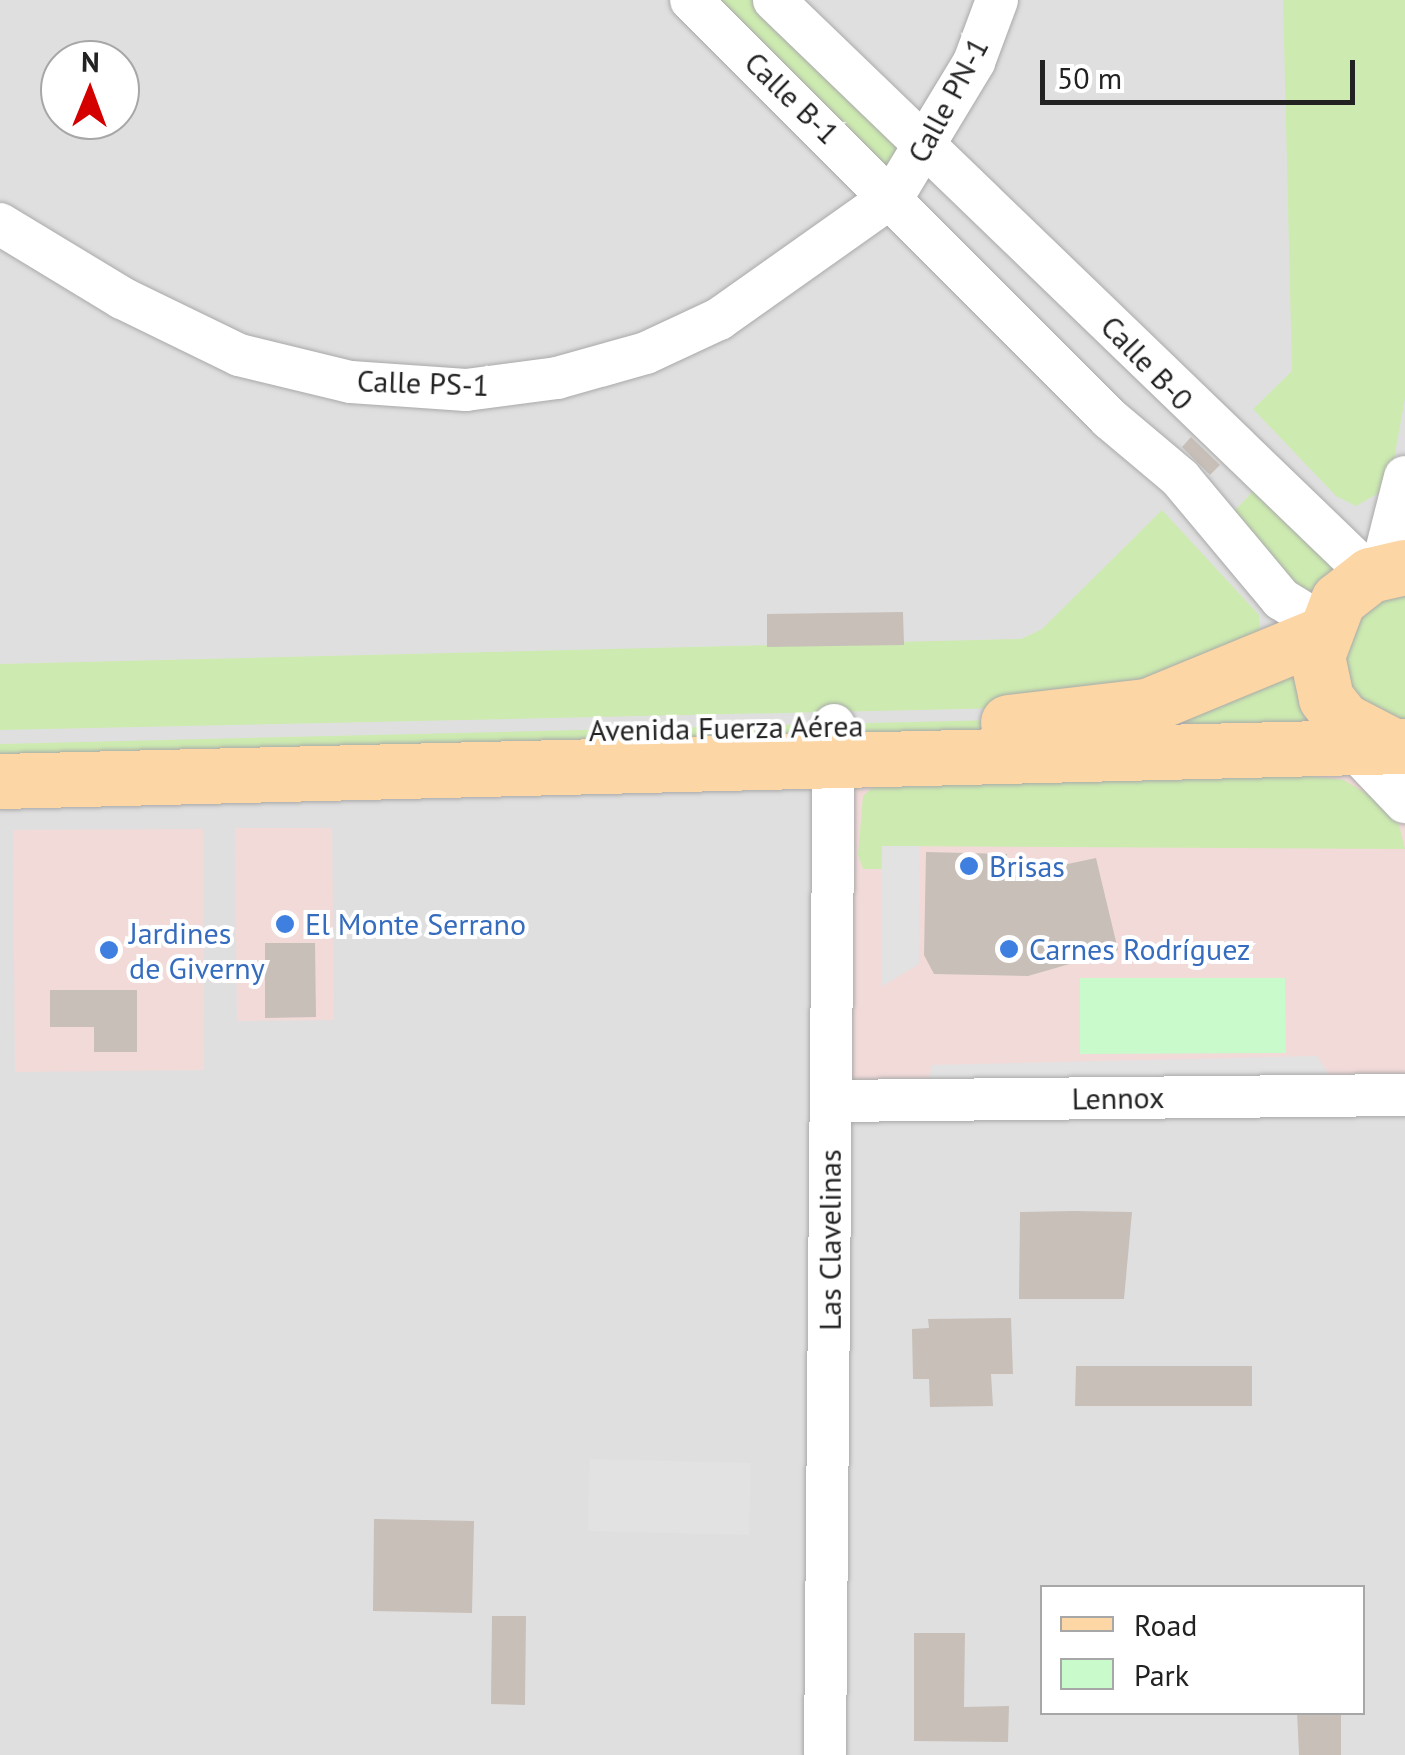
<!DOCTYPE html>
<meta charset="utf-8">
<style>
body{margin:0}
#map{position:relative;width:1405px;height:1755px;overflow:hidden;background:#f2efe9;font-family:"PT Sans",sans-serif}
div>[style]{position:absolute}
.residential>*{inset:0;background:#e0dfdf}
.commercial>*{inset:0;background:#f2dad9}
.grass>*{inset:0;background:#cdebb0}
.park>*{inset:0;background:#c8facc}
.parking>*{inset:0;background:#e2e2e2}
.building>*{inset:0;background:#c7bfb8}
.roads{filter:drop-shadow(0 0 2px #a9a9a9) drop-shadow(0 0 2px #a9a9a9)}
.street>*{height:42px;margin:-21px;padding:0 21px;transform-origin:21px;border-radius:21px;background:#fff}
.primary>*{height:55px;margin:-27.5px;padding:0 27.5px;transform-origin:27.5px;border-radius:27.5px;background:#fcd6a4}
.dots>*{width:28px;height:28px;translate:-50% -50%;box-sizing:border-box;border:5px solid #fff;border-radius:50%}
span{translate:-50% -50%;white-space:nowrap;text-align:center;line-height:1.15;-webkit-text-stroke:8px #fff;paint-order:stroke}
.street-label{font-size:30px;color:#222}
.shop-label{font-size:30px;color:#366cbe}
.left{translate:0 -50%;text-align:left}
.legend{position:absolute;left:1040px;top:1585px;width:325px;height:130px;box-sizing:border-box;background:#fff;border:2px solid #a7a7a7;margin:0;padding:12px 18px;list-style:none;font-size:30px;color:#222}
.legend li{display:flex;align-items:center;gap:20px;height:50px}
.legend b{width:50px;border:2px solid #a7a7a7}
.north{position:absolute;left:40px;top:40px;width:100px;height:100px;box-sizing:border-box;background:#fff;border:2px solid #a7a7a7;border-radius:50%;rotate:1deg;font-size:28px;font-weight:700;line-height:40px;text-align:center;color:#222}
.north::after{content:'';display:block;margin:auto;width:35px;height:45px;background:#d40000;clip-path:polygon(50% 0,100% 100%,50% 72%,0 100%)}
.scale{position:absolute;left:1040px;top:60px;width:315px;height:45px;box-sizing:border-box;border:5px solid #222;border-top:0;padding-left:12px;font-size:30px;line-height:35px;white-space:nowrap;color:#222;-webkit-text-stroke:8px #fff;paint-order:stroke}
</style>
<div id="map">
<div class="residential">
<i style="clip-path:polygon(evenodd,0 0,1405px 0,1405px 1755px,0 1755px,0 0,60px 60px,120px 60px,120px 120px,60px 120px,60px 60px,0 0,1042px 1588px,1362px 1588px,1362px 1712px,1042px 1712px,1042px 1588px)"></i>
</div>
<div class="commercial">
<i style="clip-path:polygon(1344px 743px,1405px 802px,1405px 1095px,831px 1101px,834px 762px)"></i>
<i style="clip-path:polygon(235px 828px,332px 828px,334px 1020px,237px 1021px)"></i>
<i style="clip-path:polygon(203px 829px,204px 1070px,15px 1072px,13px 830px)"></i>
</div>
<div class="grass">
<i style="clip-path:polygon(691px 0,774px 0,930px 144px,893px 196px)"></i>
<i style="clip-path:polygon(1283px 0,1405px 0,1405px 398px,1389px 487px,1356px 506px,1336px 496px,1253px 409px,1292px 371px)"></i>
<i style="clip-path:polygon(1254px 490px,1342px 562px,1308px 593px,1226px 520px)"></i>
<i style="clip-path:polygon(1162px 510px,1259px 615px,1259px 634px,1241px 652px,1055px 707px,0 730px,0 664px,1021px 639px,1042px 629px)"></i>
<i style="clip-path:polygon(1405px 567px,1405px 802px,1367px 765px,0 781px,0 744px,1078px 718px)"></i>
<i style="clip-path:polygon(1299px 775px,1344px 780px,1396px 812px,1405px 849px,883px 846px,882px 869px,863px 869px,858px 855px,863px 796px,875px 785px)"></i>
</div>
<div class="park">
<i style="clip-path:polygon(1080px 978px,1285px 978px,1286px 1053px,1080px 1054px)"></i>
</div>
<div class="parking">
<i style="clip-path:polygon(882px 846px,920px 846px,919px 964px,881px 987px)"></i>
<i style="clip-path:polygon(1317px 1056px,1331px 1078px,926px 1088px,932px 1065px)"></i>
<i style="clip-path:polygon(590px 1459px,751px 1463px,749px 1535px,588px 1531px)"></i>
</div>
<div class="building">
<i style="clip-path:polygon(1191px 437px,1220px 465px,1210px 475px,1182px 447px)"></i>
<i style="clip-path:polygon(903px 612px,904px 645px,767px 647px,767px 614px)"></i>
<i style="clip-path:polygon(926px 852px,1007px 854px,1007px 877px,1096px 858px,1118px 950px,1028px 976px,934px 974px,924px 955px)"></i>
<i style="clip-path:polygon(265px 943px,315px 943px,316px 1017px,265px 1018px)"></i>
<i style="clip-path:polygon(50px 990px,137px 990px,137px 1052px,94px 1052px,94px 1027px,50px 1027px)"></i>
<i style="clip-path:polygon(1073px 1211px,1132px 1212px,1124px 1299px,1019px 1299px,1020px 1212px)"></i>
<i style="clip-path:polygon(1011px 1318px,1013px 1374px,991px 1374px,993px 1406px,930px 1407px,929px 1379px,913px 1379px,912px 1329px,929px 1328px,928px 1319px)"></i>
<i style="clip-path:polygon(1076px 1366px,1252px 1366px,1252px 1406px,1075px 1406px)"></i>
<i style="clip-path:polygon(374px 1519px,474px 1521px,472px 1613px,373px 1611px)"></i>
<i style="clip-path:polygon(492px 1616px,526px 1616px,525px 1705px,491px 1704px)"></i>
<i style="clip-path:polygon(914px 1633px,965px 1633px,964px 1707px,1009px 1706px,1008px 1742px,914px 1741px)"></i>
<i style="clip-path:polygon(1297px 1712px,1341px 1712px,1341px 1755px,1299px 1755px)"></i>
</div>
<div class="roads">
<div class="street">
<i style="left:691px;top:0;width:593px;rotate:45deg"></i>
<i style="left:1110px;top:419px;width:92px;rotate:40.1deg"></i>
<i style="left:1180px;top:478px;width:158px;rotate:50.1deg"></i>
<i style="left:1281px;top:599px;width:48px;rotate:31.4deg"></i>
<i style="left:774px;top:0;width:828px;rotate:43.97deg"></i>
<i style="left:0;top:224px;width:143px;rotate:31.2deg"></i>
<i style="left:122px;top:298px;width:130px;rotate:26deg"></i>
<i style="left:239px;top:355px;width:115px;rotate:13.6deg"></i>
<i style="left:351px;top:382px;width:115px;rotate:4deg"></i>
<i style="left:466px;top:390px;width:92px;rotate:-7.5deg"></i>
<i style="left:557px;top:378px;width:92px;rotate:-15.7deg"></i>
<i style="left:646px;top:353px;width:81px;rotate:-25deg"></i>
<i style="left:719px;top:319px;width:213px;rotate:-35.3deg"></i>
<i style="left:893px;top:196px;width:157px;rotate:-58.8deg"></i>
<i style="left:974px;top:62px;width:66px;rotate:-69.6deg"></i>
<i style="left:1381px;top:571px;width:97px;rotate:-75.7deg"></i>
<i style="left:1341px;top:735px;width:93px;rotate:46.3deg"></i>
<i style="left:831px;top:1101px;width:574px;rotate:-0.6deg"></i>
<i style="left:825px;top:1755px;width:1030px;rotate:-89.5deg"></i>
</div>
<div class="primary">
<i style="left:1008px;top:722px;width:140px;rotate:-6.6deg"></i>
<i style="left:1147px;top:706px;width:186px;rotate:-22.4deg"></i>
<i style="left:1393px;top:746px;width:56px;rotate:-152.5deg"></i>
<i style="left:1343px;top:720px;width:28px;rotate:-128deg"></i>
<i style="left:1326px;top:698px;width:43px;rotate:-102.1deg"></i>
<i style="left:1317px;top:656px;width:60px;rotate:-69.4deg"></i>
<i style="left:1338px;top:600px;width:41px;rotate:-38deg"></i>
<i style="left:1370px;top:575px;width:36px;rotate:-13deg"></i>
<i style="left:0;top:781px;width:1405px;rotate:-1.43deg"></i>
</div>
</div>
<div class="dots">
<i style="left:969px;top:866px;background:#3f7fe0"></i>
<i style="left:285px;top:924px;background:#3f7fe0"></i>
<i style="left:1009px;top:949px;background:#3f7fe0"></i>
<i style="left:109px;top:950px;background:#3f7fe0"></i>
</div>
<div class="street-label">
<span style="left:792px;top:98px;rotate:44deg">Calle B-1</span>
<span style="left:948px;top:100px;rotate:-62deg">Calle PN-1</span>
<span style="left:1147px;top:363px;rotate:46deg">Calle B-0</span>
<span style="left:423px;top:383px;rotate:2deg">Calle PS-1</span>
<span style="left:726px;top:728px;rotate:-1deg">Avenida Fuerza Aérea</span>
<span style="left:1118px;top:1098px;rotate:-1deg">Lennox</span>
<span style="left:830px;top:1240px;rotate:-90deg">Las Clavelinas</span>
</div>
<div class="shop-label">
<span class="left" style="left:989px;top:866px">Brisas</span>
<span class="left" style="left:305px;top:924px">El Monte Serrano</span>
<span class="left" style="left:129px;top:950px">Jardines<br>de Giverny</span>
<span class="left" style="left:1029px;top:949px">Carnes Rodríguez</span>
</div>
<ul class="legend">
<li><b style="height:12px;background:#fcd6a4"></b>Road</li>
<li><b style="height:28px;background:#c8facc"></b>Park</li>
</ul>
<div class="north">N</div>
<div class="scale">50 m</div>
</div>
